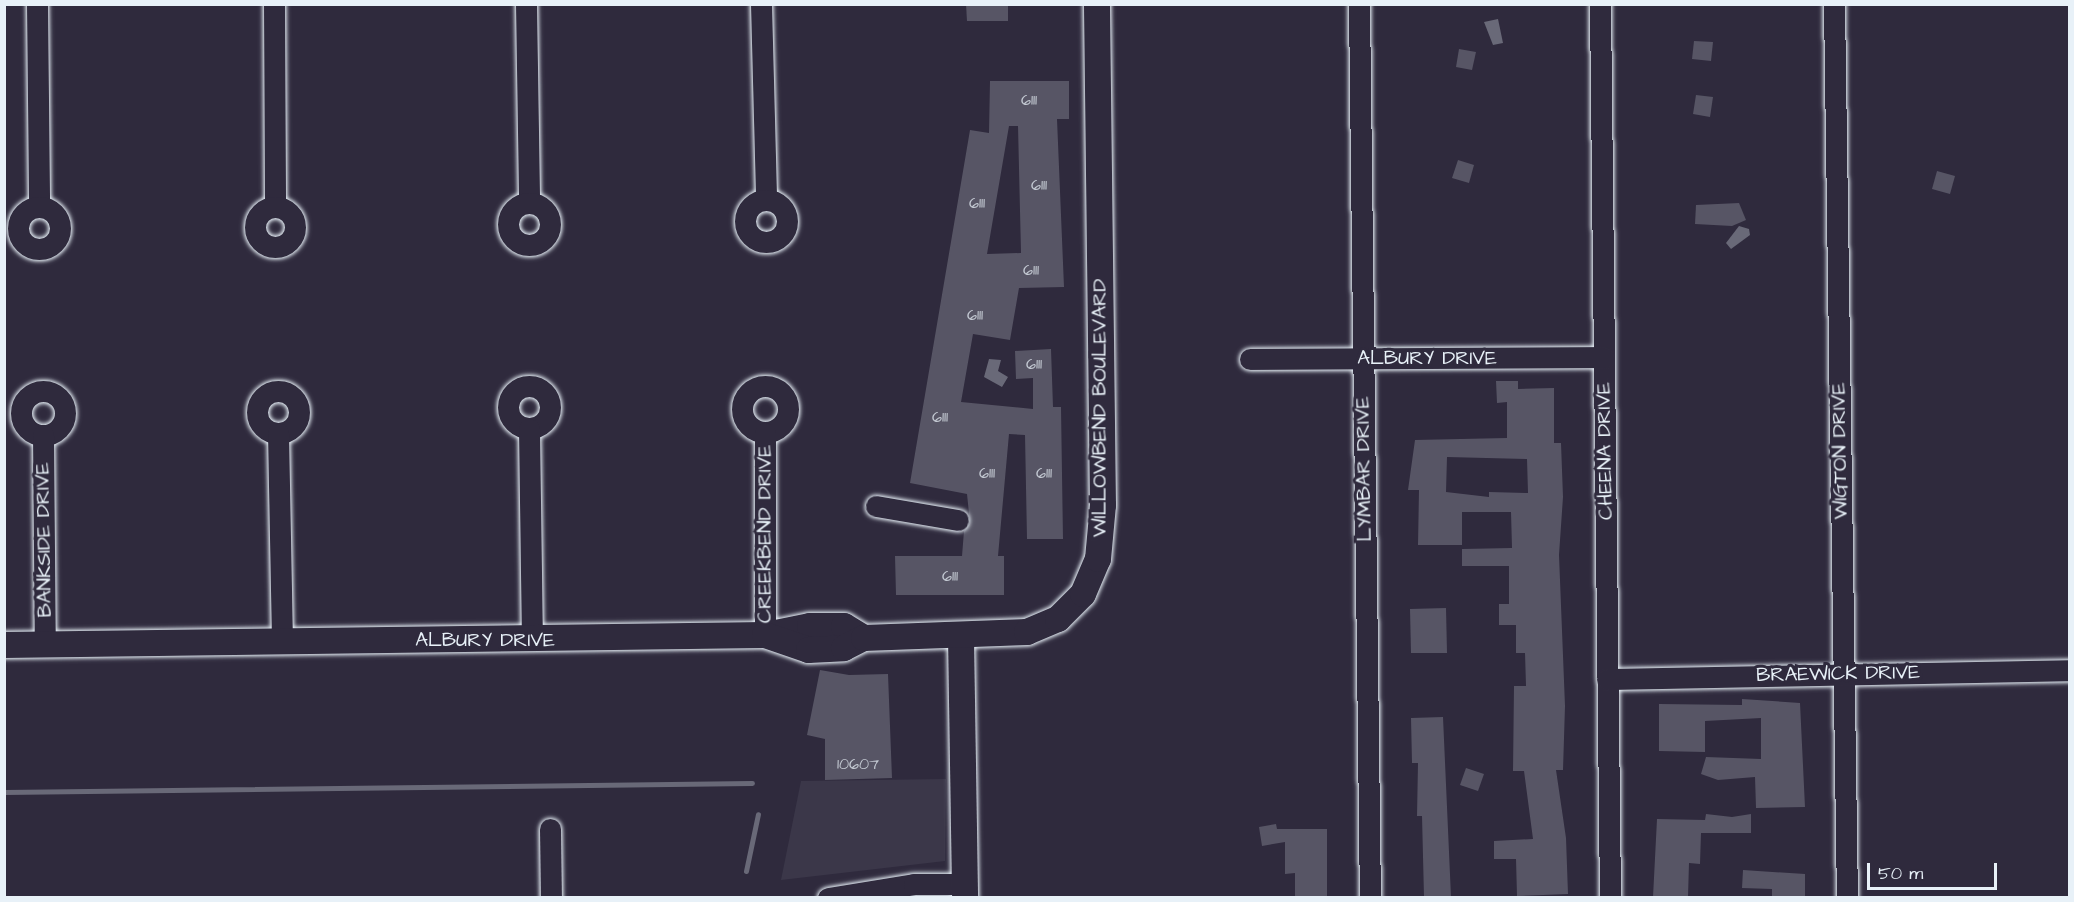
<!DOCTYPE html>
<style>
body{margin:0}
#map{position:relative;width:2074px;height:902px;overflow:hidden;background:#2f2a3d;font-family:"Architects Daughter",sans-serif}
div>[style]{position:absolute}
.built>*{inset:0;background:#3b3749}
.water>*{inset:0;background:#696978}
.stream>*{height:5px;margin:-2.5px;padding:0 2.5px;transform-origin:2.5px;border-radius:2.5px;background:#696978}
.building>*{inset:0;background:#575565}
.roads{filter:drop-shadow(0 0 2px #e8f1f8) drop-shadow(0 0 2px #e8f1f8)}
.minor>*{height:21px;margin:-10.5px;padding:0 10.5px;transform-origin:10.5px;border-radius:10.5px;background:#2f2a3d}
.minor>.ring{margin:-10.5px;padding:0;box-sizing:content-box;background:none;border:21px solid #2f2a3d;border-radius:50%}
.tertiary>*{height:26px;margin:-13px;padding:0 13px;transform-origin:13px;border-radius:13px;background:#2f2a3d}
span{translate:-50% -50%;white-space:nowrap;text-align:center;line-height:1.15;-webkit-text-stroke:6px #2f2a3d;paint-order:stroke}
.number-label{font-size:16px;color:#c4cad3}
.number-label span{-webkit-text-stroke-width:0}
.street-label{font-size:20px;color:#e8f1f8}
.frame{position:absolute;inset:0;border:6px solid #e8f1f8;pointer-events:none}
.scale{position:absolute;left:1867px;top:863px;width:130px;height:27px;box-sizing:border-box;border:3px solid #e8f1f8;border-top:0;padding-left:8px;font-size:18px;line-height:21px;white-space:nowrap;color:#e8f1f8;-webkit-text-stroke:4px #2f2a3d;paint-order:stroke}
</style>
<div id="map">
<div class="built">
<i style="clip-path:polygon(946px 779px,945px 861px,781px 880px,801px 781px)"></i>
</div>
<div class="water">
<i style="clip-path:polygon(1498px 19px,1503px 43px,1493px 45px,1484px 22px)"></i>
<i style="clip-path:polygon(1739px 226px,1749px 229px,1750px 235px,1731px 249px,1726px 243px)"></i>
<i style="clip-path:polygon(989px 359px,1001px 360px,998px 371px,1008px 377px,1002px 387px,984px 377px)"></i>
</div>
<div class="stream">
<i style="left:4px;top:792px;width:748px;rotate:-0.69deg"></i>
<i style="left:746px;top:871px;width:58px;rotate:-78.1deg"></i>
</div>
<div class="building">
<i style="clip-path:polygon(966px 4px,1008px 4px,1008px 21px,967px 21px)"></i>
<i style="clip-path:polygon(1694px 41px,1713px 42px,1711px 61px,1692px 59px)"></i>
<i style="clip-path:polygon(1459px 49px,1476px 52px,1472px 70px,1456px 67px)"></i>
<i style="clip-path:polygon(evenodd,990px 81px,1069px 81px,1069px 119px,1057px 119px,1064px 287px,1019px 288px,1010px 340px,973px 334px,961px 402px,1033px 409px,1033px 378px,1016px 379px,1015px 351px,1051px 349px,1053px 407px,1061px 407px,1063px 539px,1027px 539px,1025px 435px,1009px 434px,998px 556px,1004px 556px,1004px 595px,896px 595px,895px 556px,962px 556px,964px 531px,970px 523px,967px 494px,910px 483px,970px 130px,989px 133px,990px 81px,1009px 126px,1018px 126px,1021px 253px,987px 254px,1009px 126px)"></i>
<i style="clip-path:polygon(1696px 95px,1713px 97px,1710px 117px,1693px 114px)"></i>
<i style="clip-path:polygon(1458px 160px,1474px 165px,1469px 183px,1452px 178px)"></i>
<i style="clip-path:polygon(1937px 171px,1955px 176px,1950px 194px,1932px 189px)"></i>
<i style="clip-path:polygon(1739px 203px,1746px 220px,1732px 226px,1695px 224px,1696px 205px)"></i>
<i style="clip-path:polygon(evenodd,1496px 381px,1518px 381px,1518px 389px,1554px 388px,1554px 443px,1561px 443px,1563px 497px,1559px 555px,1565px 706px,1563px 770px,1556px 770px,1566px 838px,1568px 894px,1517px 896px,1516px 859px,1494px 859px,1494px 841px,1533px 839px,1524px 771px,1513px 771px,1514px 686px,1526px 686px,1525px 653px,1516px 653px,1516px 625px,1499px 625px,1499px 604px,1509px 604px,1509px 566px,1462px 566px,1462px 549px,1512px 548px,1511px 512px,1462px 512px,1462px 545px,1418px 545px,1419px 490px,1408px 490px,1415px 440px,1507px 438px,1507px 402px,1497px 403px,1496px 381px,1447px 457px,1527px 459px,1528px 493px,1489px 492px,1489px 497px,1446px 492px,1447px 457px)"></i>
<i style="clip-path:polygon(1446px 608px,1447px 653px,1411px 653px,1410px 609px)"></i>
<i style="clip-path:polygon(820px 670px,849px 675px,888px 674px,892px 778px,825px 780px,825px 739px,807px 735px)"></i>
<i style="clip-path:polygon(1742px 699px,1800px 703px,1805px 807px,1756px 808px,1755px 777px,1718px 780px,1701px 774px,1706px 757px,1761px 759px,1761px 718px,1705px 721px,1705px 752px,1659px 751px,1659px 704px,1742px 705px)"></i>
<i style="clip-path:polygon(1443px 717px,1451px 897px,1424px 897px,1422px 816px,1417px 816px,1418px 763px,1412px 763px,1411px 718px)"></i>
<i style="clip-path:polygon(1466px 768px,1484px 774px,1478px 791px,1460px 785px)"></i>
<i style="clip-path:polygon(1706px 814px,1732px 817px,1751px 814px,1751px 833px,1701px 833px,1700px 864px,1689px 863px,1688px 897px,1653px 897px,1657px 819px,1705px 820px)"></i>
<i style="clip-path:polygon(1276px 824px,1277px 829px,1327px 829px,1327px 897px,1295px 897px,1295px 873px,1285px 874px,1285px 842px,1262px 846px,1259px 827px)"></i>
<i style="clip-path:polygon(1743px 870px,1805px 874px,1805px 897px,1772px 897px,1772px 889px,1742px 888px)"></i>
</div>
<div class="roads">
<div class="minor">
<i style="left:37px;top:4px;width:203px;rotate:89.4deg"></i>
<i style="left:274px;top:4px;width:203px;rotate:89.7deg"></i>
<i style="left:526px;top:4px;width:199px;rotate:89.1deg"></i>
<i style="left:761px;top:4px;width:196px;rotate:88.5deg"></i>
<i style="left:1359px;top:4px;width:894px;rotate:89.3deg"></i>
<i style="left:1600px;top:4px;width:894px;rotate:89.36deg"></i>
<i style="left:1834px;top:4px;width:894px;rotate:89.17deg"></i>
<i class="ring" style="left:745px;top:200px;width:21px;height:21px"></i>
<i class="ring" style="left:508px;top:203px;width:21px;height:21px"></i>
<i class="ring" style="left:18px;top:207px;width:21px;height:21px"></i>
<i class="ring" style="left:255px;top:207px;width:19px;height:19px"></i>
<i style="left:1250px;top:359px;width:354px;rotate:-0.3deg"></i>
<i class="ring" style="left:742px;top:386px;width:25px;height:25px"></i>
<i class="ring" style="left:508px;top:386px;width:21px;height:21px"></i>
<i class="ring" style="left:257px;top:391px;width:21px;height:21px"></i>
<i class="ring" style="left:21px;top:391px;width:23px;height:23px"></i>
<i style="left:529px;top:429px;width:210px;rotate:89.2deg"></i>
<i style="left:278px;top:433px;width:208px;rotate:88.9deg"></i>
<i style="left:765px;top:433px;width:202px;rotate:90deg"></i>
<i style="left:43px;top:435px;width:210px;rotate:89.5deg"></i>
<i style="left:876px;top:506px;width:83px;rotate:9.7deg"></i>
<i style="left:1607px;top:679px;width:463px;rotate:-1.1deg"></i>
<i style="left:550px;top:829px;width:69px;rotate:89.2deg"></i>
<i style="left:828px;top:898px;width:87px;rotate:-9.2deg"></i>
<i style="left:914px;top:884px;width:50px"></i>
</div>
<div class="tertiary">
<i style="left:766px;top:635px;width:45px;rotate:-11.6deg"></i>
<i style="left:810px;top:626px;width:34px"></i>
<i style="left:844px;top:626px;width:23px;rotate:31deg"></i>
<i style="left:961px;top:637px;width:261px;rotate:89.1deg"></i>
<i style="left:4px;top:645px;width:761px;rotate:-0.75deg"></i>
<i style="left:765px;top:635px;width:46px;rotate:18.8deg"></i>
<i style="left:809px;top:650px;width:35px;rotate:-3deg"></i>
<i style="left:844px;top:648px;width:22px;rotate:-27deg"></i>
<i style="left:864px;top:638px;width:163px;rotate:-2.1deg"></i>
<i style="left:1027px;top:632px;width:34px;rotate:-23deg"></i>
<i style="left:1058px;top:619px;width:35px;rotate:-45deg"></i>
<i style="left:1083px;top:594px;width:38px;rotate:-67deg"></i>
<i style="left:1098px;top:559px;width:54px;rotate:-84.7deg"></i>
<i style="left:1103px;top:505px;width:501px;rotate:-90.69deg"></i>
</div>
</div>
<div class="number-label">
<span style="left:1029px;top:100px">6111</span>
<span style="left:1039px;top:185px">6111</span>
<span style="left:977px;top:203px">6111</span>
<span style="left:1031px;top:270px">6111</span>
<span style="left:975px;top:315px">6111</span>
<span style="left:1034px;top:364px">6111</span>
<span style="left:940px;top:417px">6111</span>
<span style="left:987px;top:473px">6111</span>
<span style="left:1044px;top:473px">6111</span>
<span style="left:950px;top:576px">6111</span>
<span style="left:858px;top:764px">10607</span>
</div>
<div class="street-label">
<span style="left:1427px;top:358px">ALBURY DRIVE</span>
<span style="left:1100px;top:408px;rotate:-90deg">WILLOWBEND BOULEVARD</span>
<span style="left:1605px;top:451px;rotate:-91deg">CHEENA DRIVE</span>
<span style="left:1840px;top:451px;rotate:-91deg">WIGTON DRIVE</span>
<span style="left:1364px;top:469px;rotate:-91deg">LYMBAR DRIVE</span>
<span style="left:765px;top:534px;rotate:-90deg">CREEKBEND DRIVE</span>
<span style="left:44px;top:540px;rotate:-91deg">BANKSIDE DRIVE</span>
<span style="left:485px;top:640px">ALBURY DRIVE</span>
<span style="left:1838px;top:674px;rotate:-1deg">BRAEWICK DRIVE</span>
</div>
<div class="frame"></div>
<div class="scale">50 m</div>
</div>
